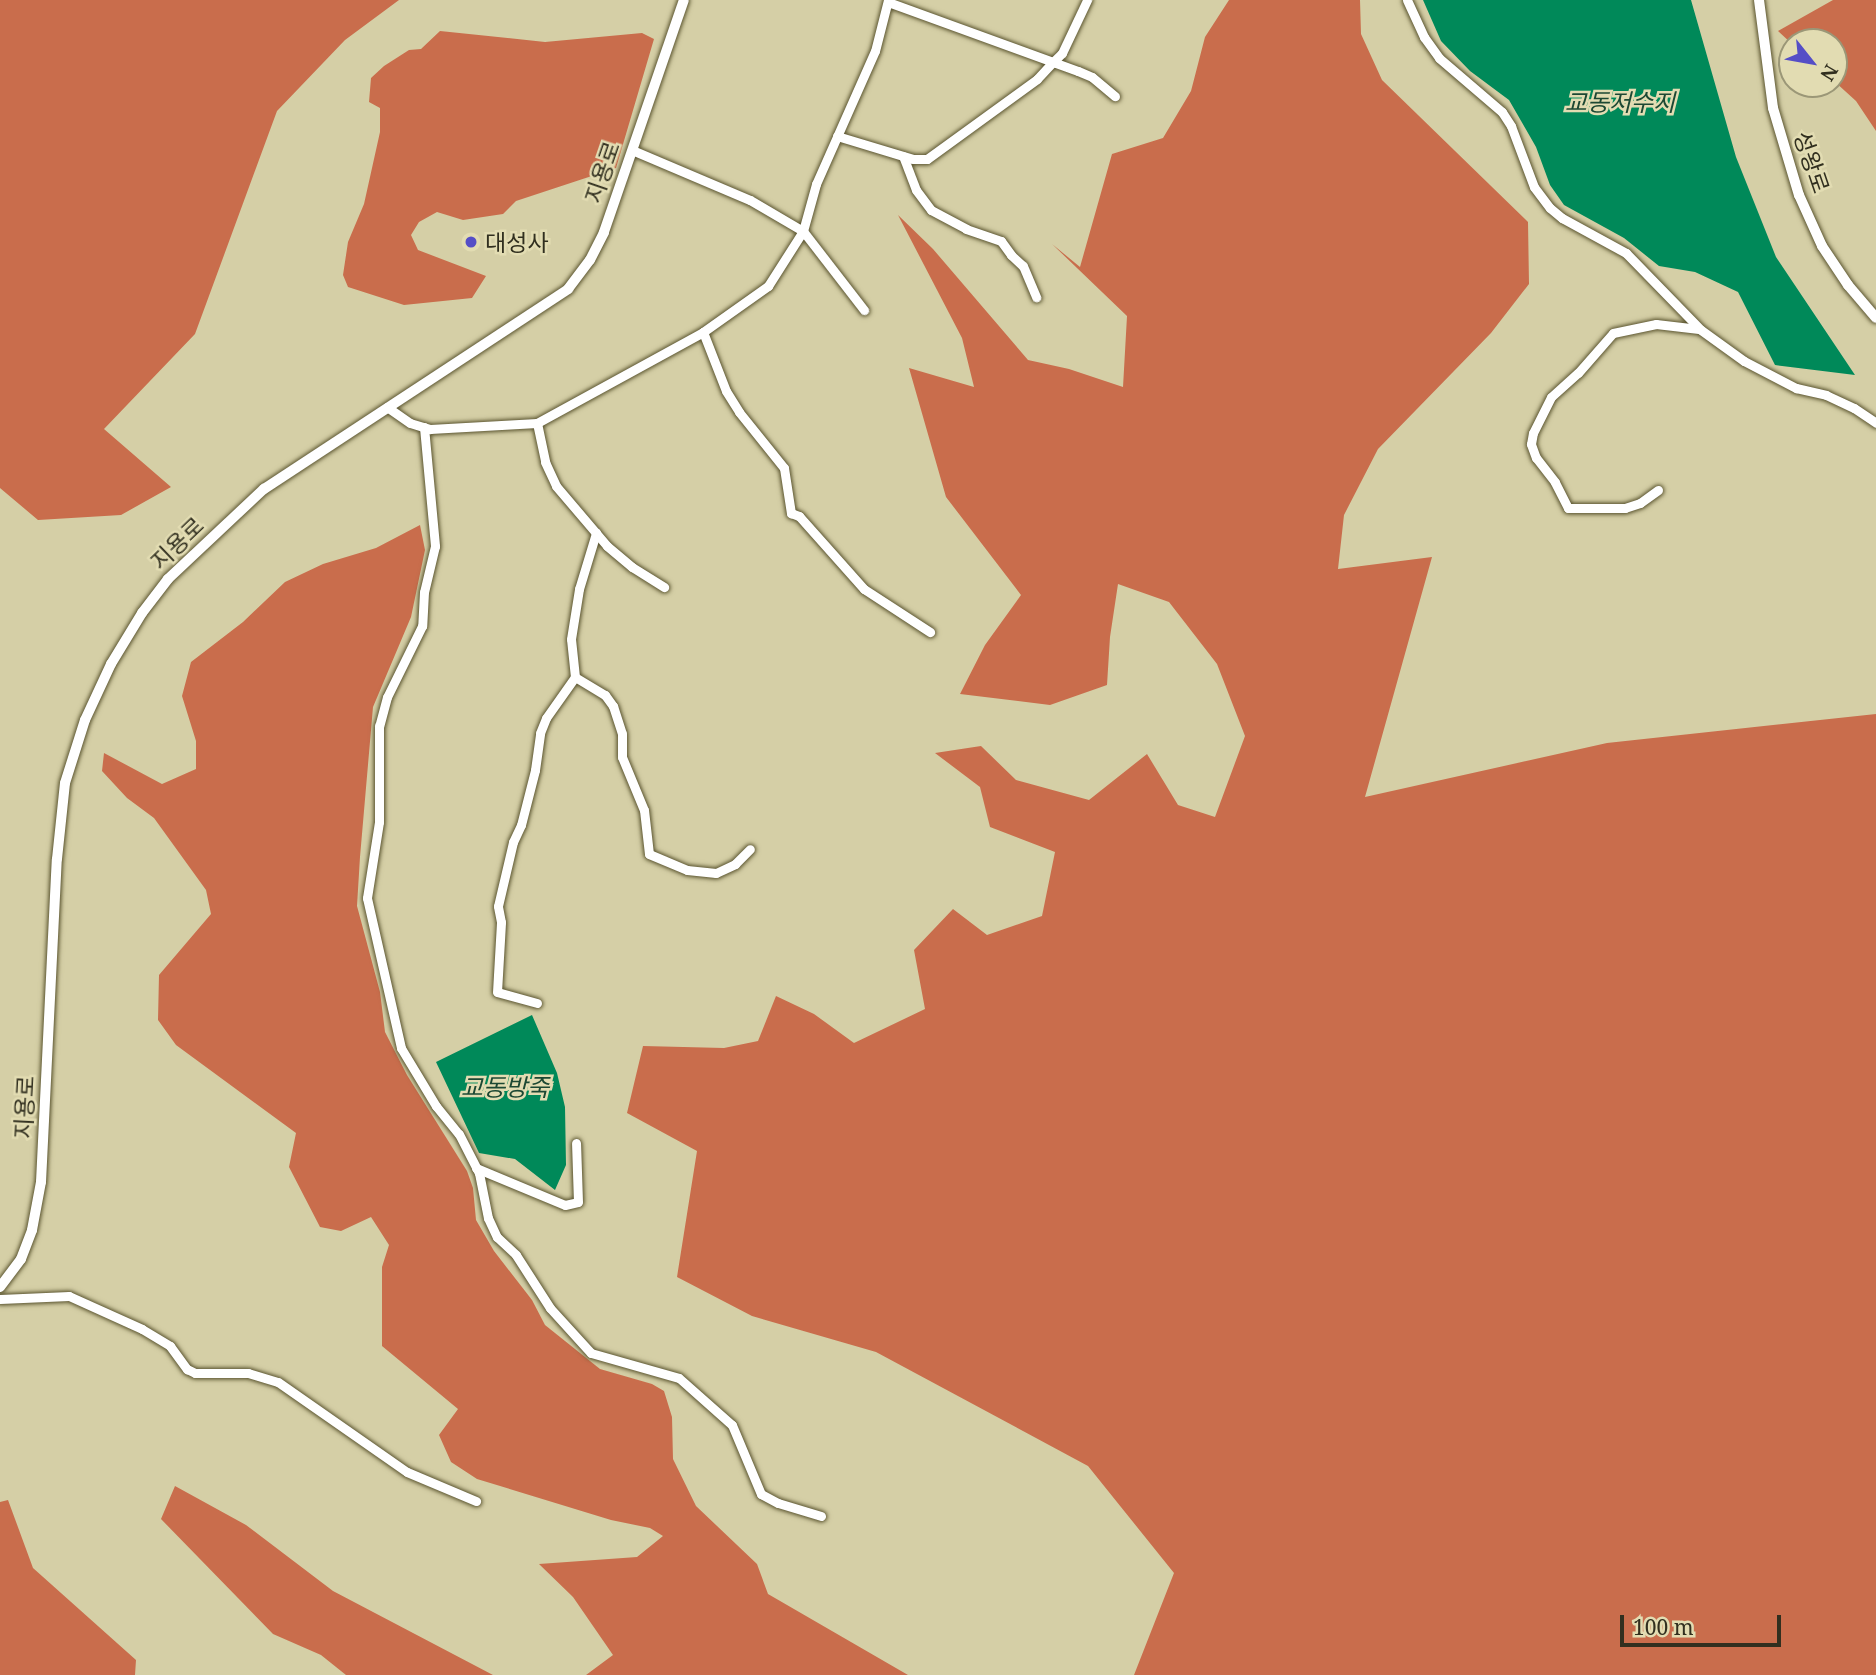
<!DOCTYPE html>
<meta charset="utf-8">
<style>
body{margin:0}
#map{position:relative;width:1876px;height:1675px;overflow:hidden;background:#d5cfa6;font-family:"Noto Serif","Noto Sans KR",serif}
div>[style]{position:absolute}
.forest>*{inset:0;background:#c96d4c}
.water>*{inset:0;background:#008959}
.roads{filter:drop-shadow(0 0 2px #5b5530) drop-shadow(0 0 2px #5b5530)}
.minor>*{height:9px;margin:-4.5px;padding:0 4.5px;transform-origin:4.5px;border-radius:4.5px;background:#fff}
.tertiary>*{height:10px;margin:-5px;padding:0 5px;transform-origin:5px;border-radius:5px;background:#fff}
.dots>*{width:19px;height:19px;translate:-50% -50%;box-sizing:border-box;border:4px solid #e2dcb2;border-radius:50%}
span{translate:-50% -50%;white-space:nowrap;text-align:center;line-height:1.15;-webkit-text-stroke:5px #e2dcb2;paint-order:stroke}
.street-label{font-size:23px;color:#312f1f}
.poi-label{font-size:23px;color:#312f1f}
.left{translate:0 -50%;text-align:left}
.water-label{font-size:24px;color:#1c4833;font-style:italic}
.north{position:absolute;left:1778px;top:28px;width:70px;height:70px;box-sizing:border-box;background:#e2dcb2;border:2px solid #9b9777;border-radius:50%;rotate:121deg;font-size:19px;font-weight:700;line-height:28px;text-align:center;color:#312f1f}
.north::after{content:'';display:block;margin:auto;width:24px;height:32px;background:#554ec6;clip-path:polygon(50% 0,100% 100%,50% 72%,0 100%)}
.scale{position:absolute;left:1620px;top:1615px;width:161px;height:32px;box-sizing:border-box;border:4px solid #312f1f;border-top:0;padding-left:9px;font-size:21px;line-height:24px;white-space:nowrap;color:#312f1f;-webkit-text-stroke:5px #e2dcb2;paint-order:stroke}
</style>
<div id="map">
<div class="forest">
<i style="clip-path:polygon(0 0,399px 0,345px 40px,277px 111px,195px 334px,104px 429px,171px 487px,121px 515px,38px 520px,0 488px)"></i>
<i style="clip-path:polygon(1229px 0,1360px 0,1361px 34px,1382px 80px,1528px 222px,1529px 284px,1491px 333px,1378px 449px,1344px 515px,1338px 569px,1432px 557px,1365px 797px,1607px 743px,1876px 714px,1876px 1675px,1134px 1675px,1174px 1573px,1088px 1466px,876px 1352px,752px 1316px,677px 1277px,697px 1151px,627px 1113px,643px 1046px,724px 1048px,758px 1041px,776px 996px,814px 1014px,854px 1043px,925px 1009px,914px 950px,953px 909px,987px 935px,1042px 916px,1055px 852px,990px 827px,980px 787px,935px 753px,981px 746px,1016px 780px,1089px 800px,1147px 754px,1178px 805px,1215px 817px,1245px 736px,1217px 664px,1169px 602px,1118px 584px,1110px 637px,1107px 685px,1050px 705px,960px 694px,985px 645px,1021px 595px,946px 497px,909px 368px,974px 387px,962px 338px,898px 215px,933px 249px,1028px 360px,1069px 369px,1123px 387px,1127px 316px,1052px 244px,1080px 267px,1112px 154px,1163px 138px,1191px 91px,1205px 37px)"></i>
<i style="clip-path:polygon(1833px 0,1876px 0,1876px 131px,1856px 101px,1834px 81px,1834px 42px,1792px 44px,1778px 31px)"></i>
<i style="clip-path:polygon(440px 31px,545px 42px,642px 33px,654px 39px,616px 168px,516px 201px,503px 214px,463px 220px,437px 212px,419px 222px,411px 235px,418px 250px,486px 276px,472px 298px,404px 305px,348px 287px,343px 275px,348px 242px,364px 204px,380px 132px,380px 108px,369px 102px,371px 78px,384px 66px,409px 50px,421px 49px)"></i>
<i style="clip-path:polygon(420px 525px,425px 550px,411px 617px,373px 707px,360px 857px,357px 906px,380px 992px,385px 1032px,407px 1075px,467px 1171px,473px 1188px,476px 1220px,494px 1251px,532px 1300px,545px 1325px,600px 1369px,652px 1384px,664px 1391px,672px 1417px,673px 1459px,696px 1506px,757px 1564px,768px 1594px,908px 1675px,586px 1675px,613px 1655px,573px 1597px,539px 1564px,637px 1557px,663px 1536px,650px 1528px,611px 1520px,477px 1479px,451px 1462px,439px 1435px,458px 1409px,382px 1346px,382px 1267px,389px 1245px,371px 1217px,341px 1231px,320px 1227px,289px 1167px,296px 1133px,176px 1045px,158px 1020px,159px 975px,211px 914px,206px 890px,154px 818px,127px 798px,102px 771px,104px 753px,162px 784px,196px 769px,196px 741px,182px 696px,191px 662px,243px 622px,285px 582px,323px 564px,376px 548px)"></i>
<i style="clip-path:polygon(175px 1486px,246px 1525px,333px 1591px,493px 1675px,346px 1675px,321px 1655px,273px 1634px,161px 1519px)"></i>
<i style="clip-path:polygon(8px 1500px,33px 1568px,136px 1660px,135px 1675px,0 1675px,0 1502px)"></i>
</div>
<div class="water">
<i style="clip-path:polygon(1423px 0,1691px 0,1736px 157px,1776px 257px,1855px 375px,1775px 365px,1738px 292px,1695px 272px,1659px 266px,1624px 238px,1564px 205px,1550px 185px,1536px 147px,1509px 100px,1470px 71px,1441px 41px)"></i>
<i style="clip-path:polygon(532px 1015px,557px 1073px,565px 1107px,566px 1165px,555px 1190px,515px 1159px,479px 1153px,436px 1062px)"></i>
</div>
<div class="roads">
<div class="minor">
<i style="left:1407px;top:0;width:41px;rotate:65.3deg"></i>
<i style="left:1424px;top:37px;width:26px;rotate:54deg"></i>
<i style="left:1439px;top:58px;width:83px;rotate:40.6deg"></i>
<i style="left:1502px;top:112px;width:17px;rotate:57deg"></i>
<i style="left:1511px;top:126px;width:65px;rotate:69.3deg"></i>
<i style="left:1534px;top:187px;width:26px;rotate:53deg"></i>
<i style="left:1550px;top:208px;width:16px;rotate:40deg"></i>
<i style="left:1562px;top:218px;width:73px;rotate:28.7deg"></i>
<i style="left:1626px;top:253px;width:107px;rotate:45.8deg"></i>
<i style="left:1701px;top:330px;width:53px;rotate:35.8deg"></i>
<i style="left:1744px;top:361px;width:59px;rotate:27.4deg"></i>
<i style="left:1796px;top:388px;width:31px;rotate:13deg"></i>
<i style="left:1826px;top:395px;width:31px;rotate:25deg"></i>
<i style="left:1854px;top:408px;width:27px;rotate:34deg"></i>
<i style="left:888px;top:2px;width:202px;rotate:20deg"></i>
<i style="left:1078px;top:71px;width:15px;rotate:23deg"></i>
<i style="left:1092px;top:77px;width:30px;rotate:40deg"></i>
<i style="left:837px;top:136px;width:79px;rotate:16.8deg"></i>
<i style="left:913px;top:159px;width:14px"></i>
<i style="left:927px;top:159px;width:136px;rotate:-36deg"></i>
<i style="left:1037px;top:79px;width:23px;rotate:-47deg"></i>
<i style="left:1053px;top:62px;width:13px;rotate:-45deg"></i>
<i style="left:1062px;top:53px;width:59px;rotate:-64.7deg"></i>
<i style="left:632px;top:150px;width:128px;rotate:23deg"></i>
<i style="left:750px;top:200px;width:61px;rotate:30.3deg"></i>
<i style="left:803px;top:231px;width:100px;rotate:52.3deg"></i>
<i style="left:903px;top:156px;width:36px;rotate:69deg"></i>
<i style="left:916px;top:190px;width:25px;rotate:53deg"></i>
<i style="left:931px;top:210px;width:40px;rotate:28deg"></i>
<i style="left:966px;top:229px;width:37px;rotate:19deg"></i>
<i style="left:1001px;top:241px;width:17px;rotate:54deg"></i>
<i style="left:1011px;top:255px;width:16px;rotate:43deg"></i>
<i style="left:1023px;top:266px;width:34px;rotate:67deg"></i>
<i style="left:703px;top:332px;width:63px;rotate:68.7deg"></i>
<i style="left:726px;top:391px;width:25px;rotate:58deg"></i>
<i style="left:739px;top:412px;width:72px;rotate:51.2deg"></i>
<i style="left:784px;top:468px;width:46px;rotate:81.2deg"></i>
<i style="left:791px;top:513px;width:9px;rotate:21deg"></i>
<i style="left:799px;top:516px;width:98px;rotate:48.3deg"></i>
<i style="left:864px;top:589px;width:79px;rotate:33.1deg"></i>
<i style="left:387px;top:407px;width:28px;rotate:35deg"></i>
<i style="left:410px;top:423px;width:21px;rotate:17deg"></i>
<i style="left:430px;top:429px;width:107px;rotate:-3.2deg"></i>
<i style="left:537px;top:423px;width:189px;rotate:-28.7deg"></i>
<i style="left:703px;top:332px;width:80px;rotate:-35.3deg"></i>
<i style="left:768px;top:286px;width:65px;rotate:-57.5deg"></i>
<i style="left:803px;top:231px;width:49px;rotate:-74.5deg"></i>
<i style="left:816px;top:184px;width:145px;rotate:-66.1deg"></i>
<i style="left:875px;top:51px;width:53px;rotate:-75.7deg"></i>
<i style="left:537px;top:423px;width:40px;rotate:78deg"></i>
<i style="left:545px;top:462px;width:26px;rotate:65deg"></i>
<i style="left:556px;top:486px;width:79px;rotate:49.6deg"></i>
<i style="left:607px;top:546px;width:33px;rotate:40deg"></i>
<i style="left:632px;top:567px;width:38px;rotate:32deg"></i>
<i style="left:424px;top:427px;width:120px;rotate:84.7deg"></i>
<i style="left:435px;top:546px;width:47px;rotate:103.4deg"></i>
<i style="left:424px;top:592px;width:34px;rotate:93deg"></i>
<i style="left:422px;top:626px;width:79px;rotate:116.2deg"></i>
<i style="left:387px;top:697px;width:30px;rotate:105deg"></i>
<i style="left:379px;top:726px;width:96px;rotate:90deg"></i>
<i style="left:379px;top:822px;width:77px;rotate:99deg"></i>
<i style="left:367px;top:898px;width:154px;rotate:77.2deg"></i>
<i style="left:401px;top:1048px;width:68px;rotate:58.9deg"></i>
<i style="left:436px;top:1106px;width:36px;rotate:51deg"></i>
<i style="left:459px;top:1134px;width:44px;rotate:62.9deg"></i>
<i style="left:479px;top:1173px;width:46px;rotate:78.7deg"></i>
<i style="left:488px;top:1218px;width:21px;rotate:65deg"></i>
<i style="left:497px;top:1237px;width:26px;rotate:43deg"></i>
<i style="left:516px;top:1255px;width:63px;rotate:57.3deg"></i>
<i style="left:550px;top:1308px;width:61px;rotate:47.7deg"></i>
<i style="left:591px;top:1353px;width:91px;rotate:15.9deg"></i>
<i style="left:679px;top:1378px;width:71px;rotate:41.6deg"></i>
<i style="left:732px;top:1425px;width:75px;rotate:67.2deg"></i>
<i style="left:761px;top:1494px;width:19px;rotate:28deg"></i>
<i style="left:778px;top:1503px;width:45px;rotate:16.8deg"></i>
<i style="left:1658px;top:490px;width:22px;rotate:144deg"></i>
<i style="left:1640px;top:503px;width:16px;rotate:162deg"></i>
<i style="left:1625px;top:508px;width:57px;rotate:180deg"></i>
<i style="left:1568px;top:508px;width:29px;rotate:-117deg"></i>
<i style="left:1555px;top:482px;width:31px;rotate:-128deg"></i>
<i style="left:1536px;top:458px;width:15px;rotate:-110deg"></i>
<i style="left:1531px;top:444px;width:11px;rotate:-80deg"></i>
<i style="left:1533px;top:433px;width:40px;rotate:-63.4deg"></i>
<i style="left:1551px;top:397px;width:36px;rotate:-42deg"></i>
<i style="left:1578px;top:373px;width:53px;rotate:-48.8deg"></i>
<i style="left:1613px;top:333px;width:44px;rotate:-11.8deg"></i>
<i style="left:1656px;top:324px;width:43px;rotate:6.6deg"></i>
<i style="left:575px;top:677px;width:35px;rotate:31deg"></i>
<i style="left:605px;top:695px;width:14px;rotate:54deg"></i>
<i style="left:613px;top:706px;width:29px;rotate:72deg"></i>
<i style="left:622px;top:734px;width:23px;rotate:90deg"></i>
<i style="left:622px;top:757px;width:57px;rotate:67.5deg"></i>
<i style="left:644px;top:810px;width:44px;rotate:83.5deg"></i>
<i style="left:649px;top:854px;width:41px;rotate:22.8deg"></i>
<i style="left:687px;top:870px;width:29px;rotate:6deg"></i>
<i style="left:716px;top:873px;width:21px;rotate:-25deg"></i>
<i style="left:735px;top:864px;width:21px;rotate:-45deg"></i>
<i style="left:537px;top:1003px;width:41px;rotate:-164.6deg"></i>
<i style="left:497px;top:992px;width:70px;rotate:-86.7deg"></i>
<i style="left:501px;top:922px;width:16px;rotate:-101deg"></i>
<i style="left:498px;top:906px;width:66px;rotate:-76.8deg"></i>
<i style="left:513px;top:842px;width:19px;rotate:-65deg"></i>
<i style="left:521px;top:825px;width:57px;rotate:-75.7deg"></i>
<i style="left:535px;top:770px;width:37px;rotate:-82deg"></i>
<i style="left:540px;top:733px;width:16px;rotate:-68deg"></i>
<i style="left:546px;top:718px;width:50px;rotate:-54.7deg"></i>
<i style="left:575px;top:677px;width:38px;rotate:-96deg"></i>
<i style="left:571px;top:639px;width:51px;rotate:-80.9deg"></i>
<i style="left:579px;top:589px;width:59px;rotate:-73.1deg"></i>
<i style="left:476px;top:1168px;width:96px;rotate:22.6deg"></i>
<i style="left:565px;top:1205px;width:13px;rotate:-13deg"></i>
<i style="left:578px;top:1202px;width:59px;rotate:-91.9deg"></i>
<i style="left:0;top:1299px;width:69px;rotate:-2.5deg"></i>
<i style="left:69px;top:1296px;width:80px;rotate:24.3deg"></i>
<i style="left:142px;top:1329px;width:33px;rotate:31deg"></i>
<i style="left:170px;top:1346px;width:29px;rotate:54deg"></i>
<i style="left:187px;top:1369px;width:9px;rotate:27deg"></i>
<i style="left:195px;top:1373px;width:53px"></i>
<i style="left:248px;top:1373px;width:31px;rotate:17deg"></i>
<i style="left:278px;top:1382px;width:157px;rotate:34.9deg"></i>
<i style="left:407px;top:1472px;width:75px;rotate:22.8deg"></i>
</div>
<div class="tertiary">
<i style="left:1759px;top:0;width:109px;rotate:82.6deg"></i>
<i style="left:1773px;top:108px;width:91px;rotate:73.4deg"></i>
<i style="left:1799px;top:195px;width:56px;rotate:65.7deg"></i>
<i style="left:1822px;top:246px;width:47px;rotate:56.3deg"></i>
<i style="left:1848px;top:285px;width:43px;rotate:49.7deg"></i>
<i style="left:0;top:1287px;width:35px;rotate:-53deg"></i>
<i style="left:21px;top:1259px;width:31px;rotate:-69deg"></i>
<i style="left:32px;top:1230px;width:49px;rotate:-79.4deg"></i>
<i style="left:41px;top:1182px;width:323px;rotate:-87.2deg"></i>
<i style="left:57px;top:859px;width:76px;rotate:-84deg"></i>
<i style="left:65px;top:783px;width:66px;rotate:-72.4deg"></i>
<i style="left:85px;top:720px;width:62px;rotate:-65.1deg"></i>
<i style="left:111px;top:664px;width:60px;rotate:-58.7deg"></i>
<i style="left:142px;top:613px;width:43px;rotate:-52.6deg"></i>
<i style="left:168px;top:579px;width:132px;rotate:-43.2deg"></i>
<i style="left:264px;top:489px;width:364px;rotate:-33.3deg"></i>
<i style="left:568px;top:289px;width:36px;rotate:-53deg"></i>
<i style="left:590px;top:260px;width:31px;rotate:-63deg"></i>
<i style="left:604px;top:232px;width:245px;rotate:-71deg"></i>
</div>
</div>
<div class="dots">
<i style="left:471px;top:242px;background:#554ec6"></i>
</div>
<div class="street-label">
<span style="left:1812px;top:162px;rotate:71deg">성왕로</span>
<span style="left:602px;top:172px;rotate:-71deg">지용로</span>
<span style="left:177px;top:543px;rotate:-44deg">지용로</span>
<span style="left:24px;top:1107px;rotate:-87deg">지용로</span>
</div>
<div class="poi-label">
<span class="left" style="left:485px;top:242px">대성사</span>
</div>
<div class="water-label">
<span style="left:1620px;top:102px">교동저수지</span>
<span style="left:505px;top:1087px">교동방죽</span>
</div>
<div class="north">N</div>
<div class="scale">100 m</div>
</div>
